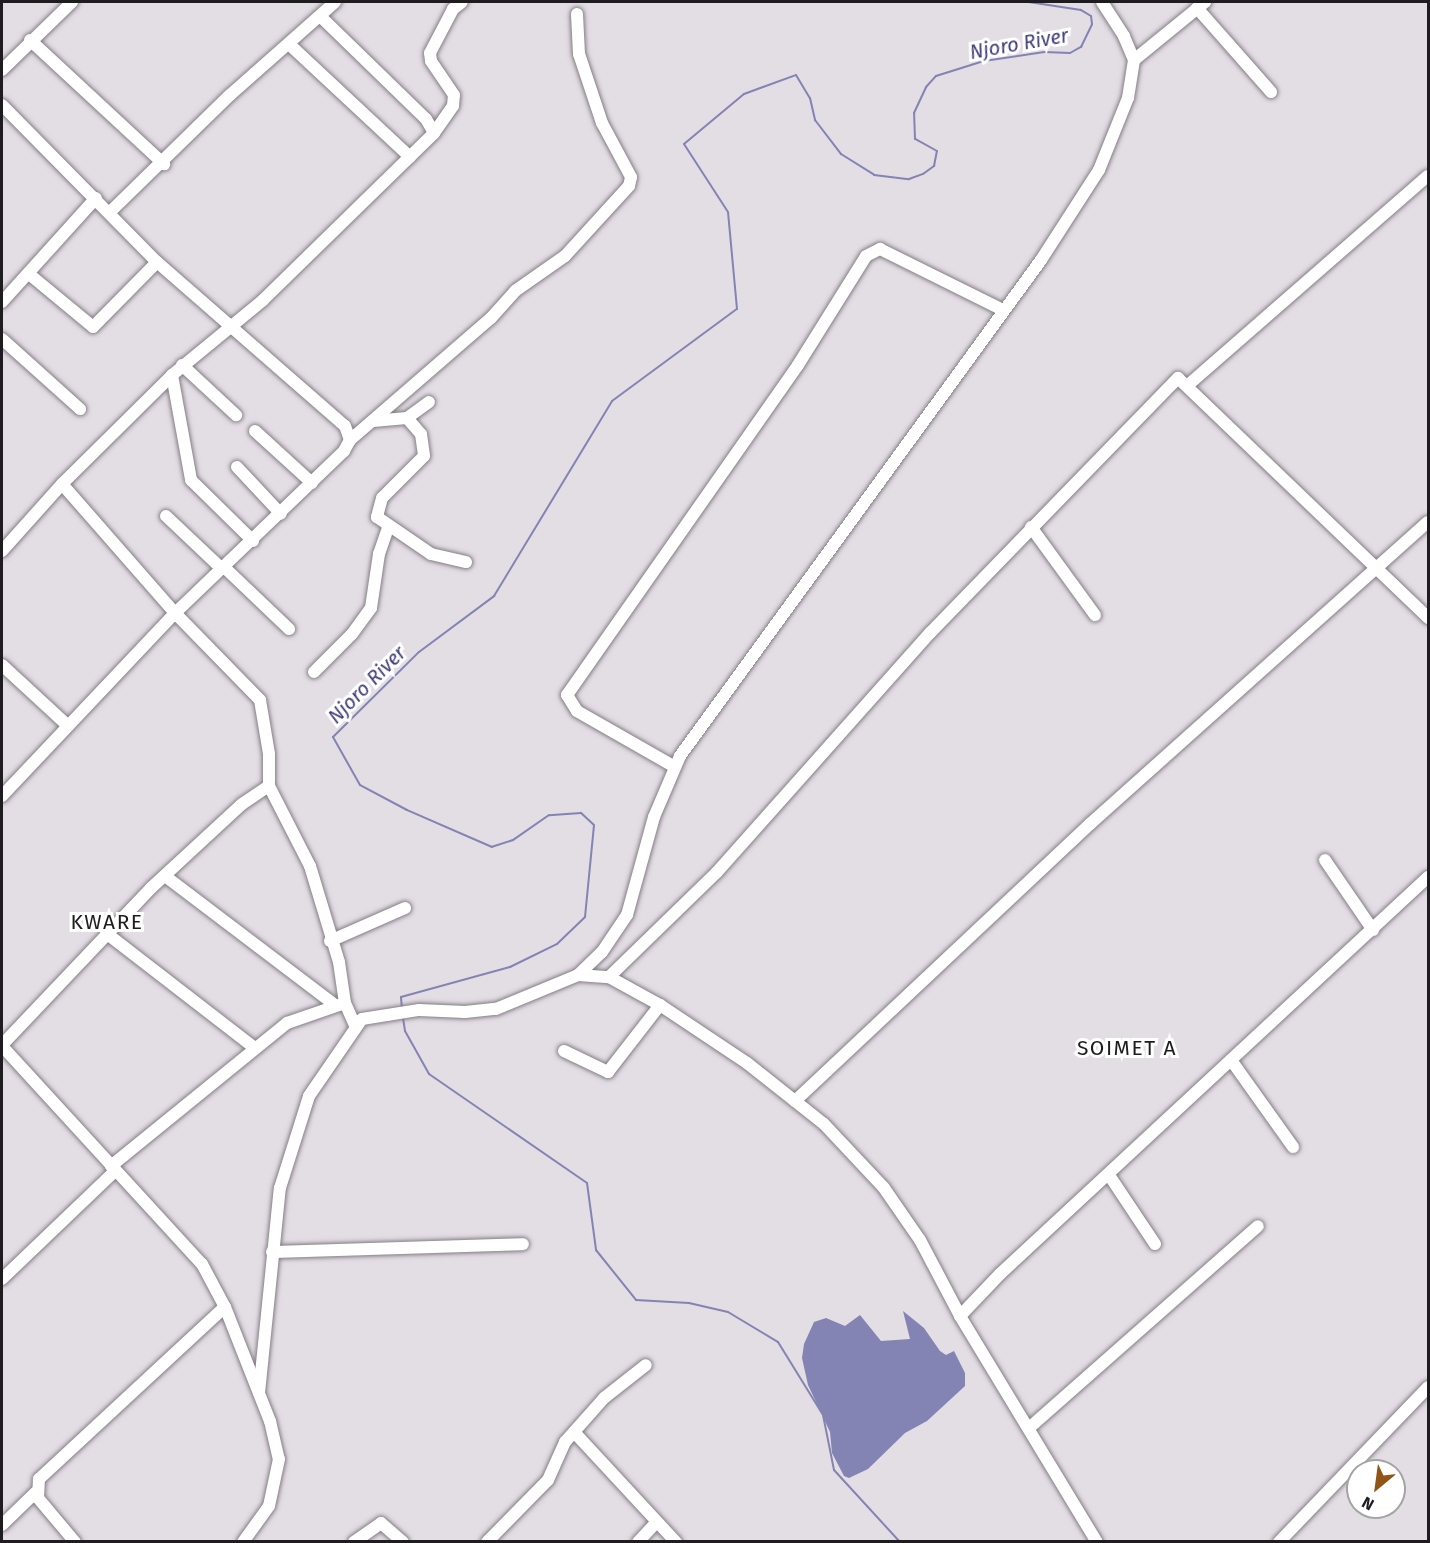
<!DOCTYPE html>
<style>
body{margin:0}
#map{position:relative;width:1430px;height:1543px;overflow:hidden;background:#e3dde4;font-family:"Fira Sans",sans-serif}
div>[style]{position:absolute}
.water>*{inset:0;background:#8384b3}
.stream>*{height:2px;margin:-1px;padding:0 1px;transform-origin:1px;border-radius:1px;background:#8384b3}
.roads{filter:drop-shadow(0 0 2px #847e85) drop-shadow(0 0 2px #847e85)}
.minor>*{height:12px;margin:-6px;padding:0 6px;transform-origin:6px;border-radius:6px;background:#fff}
span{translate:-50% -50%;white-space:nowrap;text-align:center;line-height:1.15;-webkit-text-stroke:6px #fff;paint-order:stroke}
.water-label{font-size:20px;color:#3f3d7a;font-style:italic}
.quarter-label{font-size:21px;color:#1e1c1e;letter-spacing:1.5px}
.frame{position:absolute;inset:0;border:3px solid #1e1c1e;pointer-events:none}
.north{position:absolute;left:1346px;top:1459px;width:60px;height:60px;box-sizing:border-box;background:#fff;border:2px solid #a5a4a5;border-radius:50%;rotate:209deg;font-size:16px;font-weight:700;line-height:24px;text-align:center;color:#1e1c1e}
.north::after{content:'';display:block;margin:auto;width:21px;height:27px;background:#905514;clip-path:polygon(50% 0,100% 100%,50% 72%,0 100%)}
</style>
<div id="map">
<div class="water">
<i style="clip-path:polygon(903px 1311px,924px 1328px,940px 1351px,946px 1355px,954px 1351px,965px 1373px,965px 1386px,927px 1421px,905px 1433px,868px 1469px,849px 1478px,844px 1476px,832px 1453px,830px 1432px,808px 1385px,802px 1358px,804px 1344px,814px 1322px,826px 1318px,845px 1326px,860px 1315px,881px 1341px,910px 1339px)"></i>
</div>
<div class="stream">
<i style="left:402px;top:1009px;width:12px;rotate:-95deg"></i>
<i style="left:401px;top:997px;width:113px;rotate:-15.4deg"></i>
<i style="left:510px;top:967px;width:52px;rotate:-26.1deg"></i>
<i style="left:557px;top:944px;width:39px;rotate:-44deg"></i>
<i style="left:585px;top:917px;width:92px;rotate:-84.4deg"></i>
<i style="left:594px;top:825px;width:18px;rotate:-137deg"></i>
<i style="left:581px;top:813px;width:32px;rotate:176deg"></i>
<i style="left:549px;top:815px;width:44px;rotate:145.2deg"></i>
<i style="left:513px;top:840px;width:22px;rotate:162deg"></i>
<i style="left:492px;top:847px;width:93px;rotate:-156.5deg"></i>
<i style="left:407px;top:810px;width:53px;rotate:-152deg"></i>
<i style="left:360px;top:785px;width:55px;rotate:-119.4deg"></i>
<i style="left:333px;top:737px;width:121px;rotate:-44.7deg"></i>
<i style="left:419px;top:652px;width:94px;rotate:-36.7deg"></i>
<i style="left:494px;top:596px;width:228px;rotate:-58.8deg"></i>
<i style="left:612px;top:401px;width:155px;rotate:-36.4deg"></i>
<i style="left:737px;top:309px;width:97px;rotate:-95.3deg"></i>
<i style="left:728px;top:212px;width:81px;rotate:-122.9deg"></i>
<i style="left:684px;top:144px;width:78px;rotate:-39.8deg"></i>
<i style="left:744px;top:94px;width:55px;rotate:-20.1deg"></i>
<i style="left:796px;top:75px;width:27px;rotate:59deg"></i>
<i style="left:810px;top:98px;width:23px;rotate:77deg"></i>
<i style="left:815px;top:120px;width:43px;rotate:52.6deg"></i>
<i style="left:841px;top:154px;width:39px;rotate:32deg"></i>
<i style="left:874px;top:175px;width:35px;rotate:7deg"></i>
<i style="left:909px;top:179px;width:15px;rotate:-20deg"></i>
<i style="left:923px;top:174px;width:14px;rotate:-36deg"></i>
<i style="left:934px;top:166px;width:15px;rotate:-79deg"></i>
<i style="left:937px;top:151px;width:25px;rotate:-151deg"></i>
<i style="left:915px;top:139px;width:26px;rotate:-92deg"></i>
<i style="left:914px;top:113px;width:29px;rotate:-65deg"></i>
<i style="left:926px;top:87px;width:15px;rotate:-48deg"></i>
<i style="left:936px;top:76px;width:50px;rotate:-17.4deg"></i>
<i style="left:984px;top:61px;width:61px;rotate:-8.5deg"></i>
<i style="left:1044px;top:52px;width:26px;rotate:2deg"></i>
<i style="left:1070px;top:53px;width:13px;rotate:-29deg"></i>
<i style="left:1081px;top:47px;width:25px;rotate:-64deg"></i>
<i style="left:1092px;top:24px;width:8px;rotate:-97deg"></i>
<i style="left:1091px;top:16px;width:12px;rotate:-149deg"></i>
<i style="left:1081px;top:10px;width:53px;rotate:-171.3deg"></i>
<i style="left:403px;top:1018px;width:13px;rotate:81deg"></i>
<i style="left:405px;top:1031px;width:49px;rotate:60.8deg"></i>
<i style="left:429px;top:1074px;width:192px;rotate:34.6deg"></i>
<i style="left:587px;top:1183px;width:68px;rotate:82.3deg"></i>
<i style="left:596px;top:1250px;width:64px;rotate:51.3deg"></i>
<i style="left:636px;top:1300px;width:53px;rotate:3.2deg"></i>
<i style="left:689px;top:1303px;width:40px;rotate:13deg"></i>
<i style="left:728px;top:1312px;width:58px;rotate:31deg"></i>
<i style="left:778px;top:1342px;width:86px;rotate:58.3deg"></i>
<i style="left:823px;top:1415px;width:56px;rotate:78.7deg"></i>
<i style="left:834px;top:1470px;width:98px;rotate:47.5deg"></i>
</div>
<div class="roads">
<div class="minor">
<i style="left:1197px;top:8px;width:112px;rotate:48.6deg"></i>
<i style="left:321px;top:17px;width:146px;rotate:44.2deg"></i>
<i style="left:426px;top:119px;width:16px;rotate:60deg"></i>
<i style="left:30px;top:40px;width:183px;rotate:42.8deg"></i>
<i style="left:290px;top:45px;width:164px;rotate:43deg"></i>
<i style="left:1134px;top:60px;width:92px;rotate:-39.2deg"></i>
<i style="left:2px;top:70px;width:98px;rotate:-44.2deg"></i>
<i style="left:2px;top:105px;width:221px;rotate:45.4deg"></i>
<i style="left:157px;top:262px;width:249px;rotate:41.1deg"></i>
<i style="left:345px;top:426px;width:15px;rotate:70deg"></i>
<i style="left:350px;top:440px;width:13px;rotate:119deg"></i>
<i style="left:344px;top:451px;width:234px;rotate:136.2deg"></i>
<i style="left:175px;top:613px;width:252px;rotate:133.4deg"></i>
<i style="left:110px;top:212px;width:168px;rotate:-44.3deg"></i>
<i style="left:230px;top:95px;width:140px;rotate:-41.5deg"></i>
<i style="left:29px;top:274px;width:83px;rotate:39.6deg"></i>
<i style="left:93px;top:327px;width:91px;rotate:-45.4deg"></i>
<i style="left:2px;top:302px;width:140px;rotate:-47.9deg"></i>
<i style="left:2px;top:339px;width:105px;rotate:41.9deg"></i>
<i style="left:182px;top:365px;width:74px;rotate:42.8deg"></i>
<i style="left:172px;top:375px;width:107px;rotate:79.7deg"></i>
<i style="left:191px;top:480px;width:87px;rotate:44.5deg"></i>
<i style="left:1188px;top:385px;width:318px;rotate:-41.1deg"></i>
<i style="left:407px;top:418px;width:21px;rotate:49deg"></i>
<i style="left:421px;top:434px;width:22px;rotate:82deg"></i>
<i style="left:424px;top:456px;width:59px;rotate:135deg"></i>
<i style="left:382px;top:498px;width:20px;rotate:105deg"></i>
<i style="left:377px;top:517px;width:65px;rotate:34.4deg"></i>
<i style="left:431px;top:554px;width:36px;rotate:13deg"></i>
<i style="left:373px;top:421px;width:34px;rotate:-5deg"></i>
<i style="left:407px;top:418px;width:27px;rotate:-36deg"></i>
<i style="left:255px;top:431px;width:77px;rotate:42.4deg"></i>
<i style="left:350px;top:440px;width:186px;rotate:-40.9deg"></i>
<i style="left:491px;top:318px;width:36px;rotate:-48deg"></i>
<i style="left:515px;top:291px;width:61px;rotate:-35deg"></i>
<i style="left:565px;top:256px;width:95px;rotate:-47.6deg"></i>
<i style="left:629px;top:186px;width:9px;rotate:-77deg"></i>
<i style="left:631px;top:177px;width:61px;rotate:-118.2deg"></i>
<i style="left:602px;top:123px;width:73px;rotate:-108.4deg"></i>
<i style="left:579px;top:54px;width:40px;rotate:-92.9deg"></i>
<i style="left:237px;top:467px;width:64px;rotate:46.9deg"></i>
<i style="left:62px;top:484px;width:171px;rotate:48.8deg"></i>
<i style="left:175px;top:613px;width:122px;rotate:45.7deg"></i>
<i style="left:260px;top:700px;width:55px;rotate:80.5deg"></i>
<i style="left:269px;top:754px;width:32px;rotate:90deg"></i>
<i style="left:269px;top:786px;width:90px;rotate:62.9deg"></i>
<i style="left:310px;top:866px;width:100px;rotate:73.2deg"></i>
<i style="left:339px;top:962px;width:41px;rotate:81.7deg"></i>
<i style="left:345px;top:1003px;width:24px;rotate:66deg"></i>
<i style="left:166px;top:516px;width:77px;rotate:43.4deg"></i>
<i style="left:1031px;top:527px;width:109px;rotate:54deg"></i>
<i style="left:2px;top:551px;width:90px;rotate:-48.2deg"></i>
<i style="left:62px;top:484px;width:155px;rotate:-44.7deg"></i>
<i style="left:172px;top:375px;width:117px;rotate:-39.4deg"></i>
<i style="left:262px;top:301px;width:240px;rotate:-44.3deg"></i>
<i style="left:434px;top:133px;width:33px;rotate:-55deg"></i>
<i style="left:453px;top:106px;width:11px;rotate:-85deg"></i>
<i style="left:454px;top:95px;width:41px;rotate:-124.1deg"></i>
<i style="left:431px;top:61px;width:8px;rotate:-97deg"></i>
<i style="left:430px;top:53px;width:50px;rotate:-62.4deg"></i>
<i style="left:453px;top:9px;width:11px;rotate:-38deg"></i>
<i style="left:224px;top:567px;width:90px;rotate:43.6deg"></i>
<i style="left:2px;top:665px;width:90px;rotate:42.7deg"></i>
<i style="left:314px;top:672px;width:54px;rotate:-45deg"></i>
<i style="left:352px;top:634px;width:32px;rotate:-54deg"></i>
<i style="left:371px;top:608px;width:55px;rotate:-81.6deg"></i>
<i style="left:379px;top:554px;width:28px;rotate:-71deg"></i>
<i style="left:675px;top:767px;width:113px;rotate:-150.3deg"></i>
<i style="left:577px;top:711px;width:19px;rotate:-122deg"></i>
<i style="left:567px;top:695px;width:403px;rotate:-55deg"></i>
<i style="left:798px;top:365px;width:128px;rotate:-58deg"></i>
<i style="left:866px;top:256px;width:16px;rotate:-27deg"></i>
<i style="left:880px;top:249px;width:137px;rotate:26.4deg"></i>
<i style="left:1325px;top:860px;width:85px;rotate:55.6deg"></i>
<i style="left:165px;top:876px;width:213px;rotate:37.2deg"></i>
<i style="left:106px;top:933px;width:188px;rotate:37.7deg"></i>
<i style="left:330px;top:941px;width:82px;rotate:-23.7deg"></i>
<i style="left:578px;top:975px;width:31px;rotate:4deg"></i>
<i style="left:609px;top:977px;width:58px;rotate:28.8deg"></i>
<i style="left:660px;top:1005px;width:105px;rotate:33.7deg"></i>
<i style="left:747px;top:1063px;width:98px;rotate:38.4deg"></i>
<i style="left:824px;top:1124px;width:88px;rotate:46.8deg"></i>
<i style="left:884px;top:1188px;width:63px;rotate:55.3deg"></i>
<i style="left:920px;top:1240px;width:86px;rotate:62.2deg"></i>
<i style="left:960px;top:1316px;width:264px;rotate:58.8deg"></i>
<i style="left:609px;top:977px;width:151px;rotate:-44.2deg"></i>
<i style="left:717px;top:872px;width:320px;rotate:-48.3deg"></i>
<i style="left:930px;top:633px;width:356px;rotate:-45.8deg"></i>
<i style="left:1178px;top:378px;width:347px;rotate:43.8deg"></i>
<i style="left:2px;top:1045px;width:216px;rotate:-46.5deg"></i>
<i style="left:151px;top:888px;width:124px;rotate:-42.7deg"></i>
<i style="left:242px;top:804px;width:32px;rotate:-34deg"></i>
<i style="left:2px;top:1046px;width:296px;rotate:47.5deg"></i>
<i style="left:202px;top:1264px;width:49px;rotate:61.9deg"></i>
<i style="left:225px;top:1307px;width:123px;rotate:68.5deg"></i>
<i style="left:270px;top:1421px;width:39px;rotate:77deg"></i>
<i style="left:279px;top:1459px;width:48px;rotate:102deg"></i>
<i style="left:269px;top:1506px;width:44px;rotate:125.8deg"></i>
<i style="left:564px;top:1051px;width:49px;rotate:25.5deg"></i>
<i style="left:608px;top:1072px;width:85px;rotate:-52.2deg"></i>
<i style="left:1231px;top:1060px;width:107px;rotate:54.5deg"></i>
<i style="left:795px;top:1101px;width:405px;rotate:-43.2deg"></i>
<i style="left:1090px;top:824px;width:453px;rotate:-41.8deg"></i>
<i style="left:111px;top:1166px;width:227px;rotate:-39.1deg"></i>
<i style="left:287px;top:1023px;width:61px;rotate:-19deg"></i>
<i style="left:1109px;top:1175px;width:83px;rotate:56.3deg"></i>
<i style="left:272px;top:1252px;width:251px;rotate:-1.8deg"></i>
<i style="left:2px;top:1279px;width:156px;rotate:-43.7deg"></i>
<i style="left:960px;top:1316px;width:58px;rotate:-46.4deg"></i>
<i style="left:1000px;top:1274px;width:584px;rotate:-42.85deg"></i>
<i style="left:259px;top:1393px;width:206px;rotate:-84.2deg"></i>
<i style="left:280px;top:1188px;width:96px;rotate:-72.5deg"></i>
<i style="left:309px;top:1096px;width:93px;rotate:-55.5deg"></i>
<i style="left:362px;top:1019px;width:58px;rotate:-9deg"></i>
<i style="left:419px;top:1010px;width:46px;rotate:2.5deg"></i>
<i style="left:465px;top:1012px;width:31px;rotate:-6deg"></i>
<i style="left:496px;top:1009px;width:89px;rotate:-22.5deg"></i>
<i style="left:578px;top:975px;width:33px;rotate:-44deg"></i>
<i style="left:602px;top:952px;width:45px;rotate:-56deg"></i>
<i style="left:627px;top:915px;width:102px;rotate:-74.6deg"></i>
<i style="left:654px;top:817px;width:66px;rotate:-66.9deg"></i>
<i style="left:680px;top:756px;width:613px;rotate:-53.95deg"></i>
<i style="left:1041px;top:260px;width:107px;rotate:-57.2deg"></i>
<i style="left:1099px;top:170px;width:78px;rotate:-68.1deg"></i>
<i style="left:1128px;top:98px;width:38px;rotate:-81deg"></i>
<i style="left:1134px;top:60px;width:26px;rotate:-113deg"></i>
<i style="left:1124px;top:36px;width:40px;rotate:-122.9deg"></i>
<i style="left:1029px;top:1428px;width:305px;rotate:-41.4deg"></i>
<i style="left:575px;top:1433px;width:149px;rotate:47.2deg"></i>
<i style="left:2px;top:1525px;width:47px;rotate:-44.1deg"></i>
<i style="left:75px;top:1542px;width:57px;rotate:-130.1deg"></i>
<i style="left:38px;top:1498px;width:19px;rotate:-87deg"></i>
<i style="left:39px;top:1479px;width:253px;rotate:-42.8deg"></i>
<i style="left:354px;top:1542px;width:33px;rotate:-35deg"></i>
<i style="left:381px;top:1523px;width:29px;rotate:41deg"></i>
<i style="left:487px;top:1542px;width:87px;rotate:-45.5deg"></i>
<i style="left:548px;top:1480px;width:42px;rotate:-65.9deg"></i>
<i style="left:565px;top:1442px;width:59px;rotate:-48.4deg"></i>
<i style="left:604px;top:1398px;width:53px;rotate:-38.2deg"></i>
<i style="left:638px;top:1542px;width:26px;rotate:-47deg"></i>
<i style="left:1279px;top:1542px;width:215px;rotate:-46.1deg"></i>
</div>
</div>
<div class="water-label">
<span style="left:1019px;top:44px;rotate:-10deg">Njoro River</span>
<span style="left:367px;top:685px;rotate:-45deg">Njoro River</span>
</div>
<div class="quarter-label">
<span style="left:107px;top:922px">KWARE</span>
<span style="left:1127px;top:1048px">SOIMET A</span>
</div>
<div class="frame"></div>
<div class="north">N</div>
</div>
